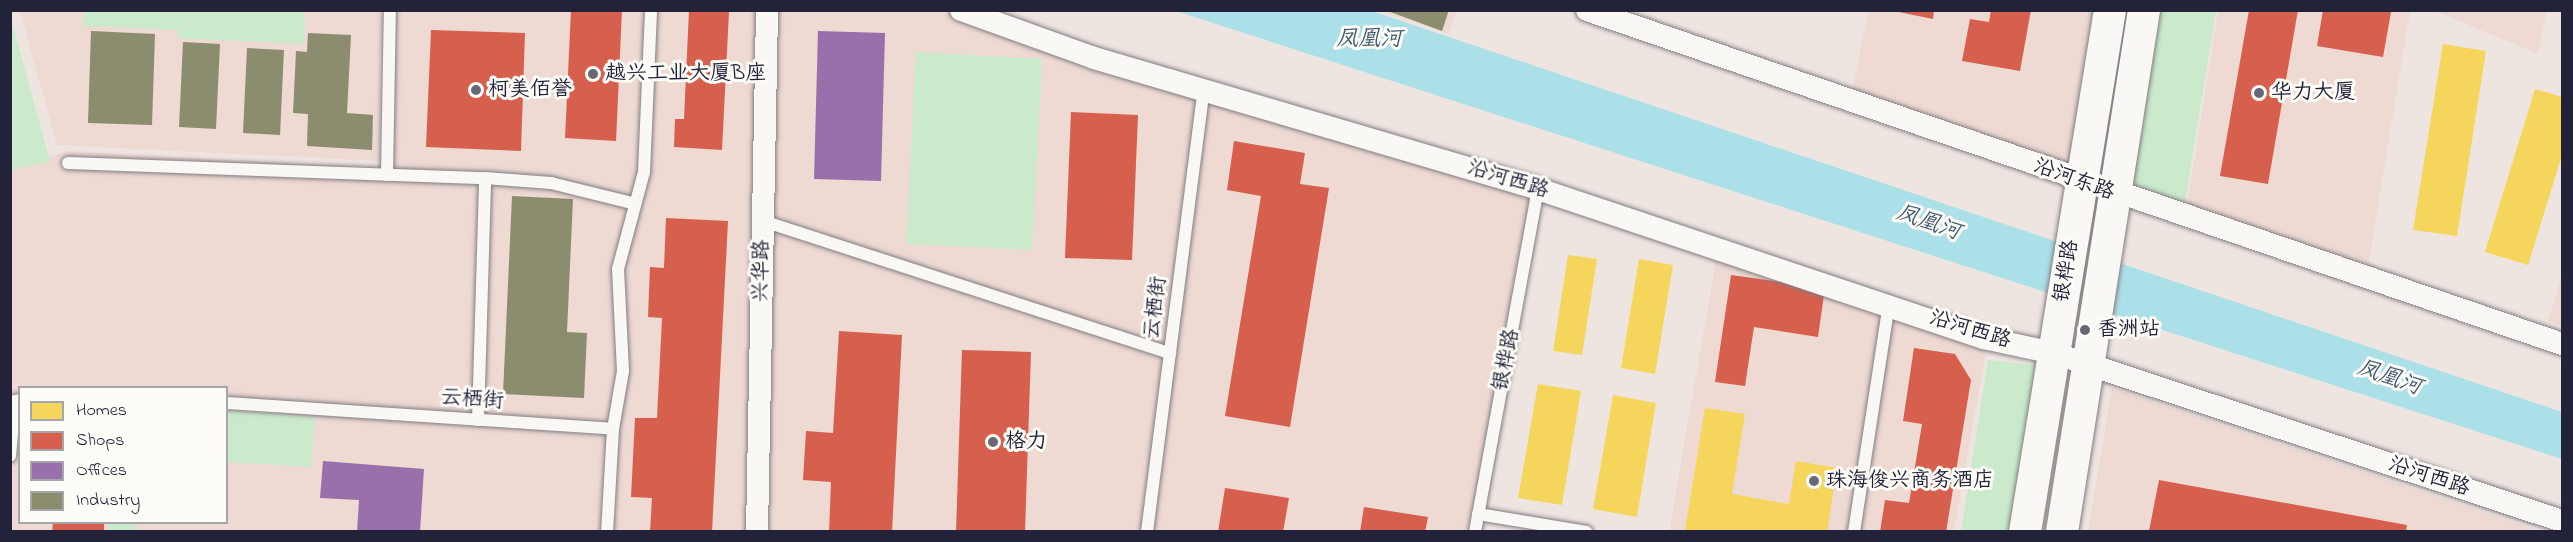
<!DOCTYPE html>
<meta charset="utf-8">
<style>
body{margin:0}
#map{position:relative;width:2573px;height:542px;overflow:hidden;background:#eee5e1;font-family:"Indie Flower","LXGW WenKai TC",sans-serif}
div>[style]{position:absolute}
.built>*{inset:0;background:#eed9d3}
.green>*{inset:0;background:#caeacb}
.water>*{inset:0;background:#abe0e9}
.homes>*{inset:0;background:#f6d55c}
.shops>*{inset:0;background:#d6604d}
.offices>*{inset:0;background:#9970ab}
.industry>*{inset:0;background:#8c8c6e}
.roads{filter:drop-shadow(0 0 2px #827e81) drop-shadow(0 0 2px #827e81)}
.lane>*{height:12px;margin:-6px;padding:0 6px;transform-origin:6px;border-radius:6px;background:#f9f8f5}
.street>*{height:22px;margin:-11px;padding:0 11px;transform-origin:11px;border-radius:11px;background:#f9f8f5}
.secondary>*{height:32px;margin:-16px;padding:0 16px;transform-origin:16px;border-radius:16px;background:#f9f8f5}
.dots>*{width:16px;height:16px;translate:-50% -50%;box-sizing:border-box;border:3px solid #fdfcf7;border-radius:50%}
span{translate:-50% -50%;white-space:nowrap;text-align:center;line-height:1.15;-webkit-text-stroke:6px #fdfcf7;paint-order:stroke}
.poi-label{font-size:21px;color:#22223b}
.left{translate:0 -50%;text-align:left}
.street-label{font-size:21px;color:#22223b}
.water-label{font-size:22px;color:#425a70;font-style:italic}
.frame{position:absolute;inset:0;border:12px solid #22223b;pointer-events:none}
.legend{position:absolute;left:18px;top:386px;width:210px;height:138px;box-sizing:border-box;background:#fdfcf7;border:2px solid #a5a5ac;margin:0;padding:8px 10px;list-style:none;font-size:18px;color:#22223b}
.legend li{display:flex;align-items:center;gap:12px;height:30px}
.legend b{width:30px;border:2px solid #a5a5ac}
</style>
<div id="map">
<div class="built">
<i style="clip-path:polygon(20px 11px,381px 11px,379px 161px,57px 145px)"></i>
<i style="clip-path:polygon(evenodd,394px 11px,941px 11px,1091px 62px,1538px 189px,1475px 531px,11px 532px,11px 166px,70px 151px,391px 169px,394px 11px,20px 388px,226px 388px,226px 522px,20px 522px,20px 388px)"></i>
<i style="clip-path:polygon(1379px 11px,1457px 11px,1449px 34px)"></i>
<i style="clip-path:polygon(1868px 11px,2106px 11px,2078px 177px,1851px 97px)"></i>
<i style="clip-path:polygon(2218px 11px,2410px 11px,2366px 278px,2185px 218px)"></i>
<i style="clip-path:polygon(2435px 11px,2547px 10px,2547px 11px,2538px 54px)"></i>
<i style="clip-path:polygon(1719px 243px,1987px 345px,1954px 531px,1669px 532px)"></i>
<i style="clip-path:polygon(2562px 274px,2562px 326px,2548px 321px)"></i>
<i style="clip-path:polygon(2112px 388px,2539px 531px,2088px 532px)"></i>
</div>
<div class="green">
<i style="clip-path:polygon(84px 11px,305px 11px,304px 44px,178px 38px,178px 30px,83px 26px)"></i>
<i style="clip-path:polygon(2147px 11px,2216px 11px,2183px 215px,2119px 194px)"></i>
<i style="clip-path:polygon(10px 15px,50px 161px,11px 170px,10px 170px)"></i>
<i style="clip-path:polygon(916px 52px,1042px 59px,1032px 250px,906px 244px)"></i>
<i style="clip-path:polygon(1988px 360px,2041px 366px,2014px 531px,1961px 532px)"></i>
<i style="clip-path:polygon(227px 411px,315px 417px,311px 467px,227px 462px)"></i>
<i style="clip-path:polygon(108px 523px,137px 523px,136px 531px,108px 531px)"></i>
</div>
<div class="water">
<i style="clip-path:polygon(1176px 11px,1372px 11px,2562px 412px,2562px 459px)"></i>
</div>
<div class="homes">
<i style="clip-path:polygon(2443px 44px,2486px 51px,2457px 236px,2413px 230px)"></i>
<i style="clip-path:polygon(2535px 89px,2562px 97px,2562px 155px,2528px 265px,2485px 252px)"></i>
<i style="clip-path:polygon(1568px 255px,1597px 259px,1582px 355px,1553px 351px)"></i>
<i style="clip-path:polygon(1639px 259px,1673px 265px,1655px 374px,1621px 368px)"></i>
<i style="clip-path:polygon(1538px 384px,1581px 391px,1562px 505px,1518px 498px)"></i>
<i style="clip-path:polygon(1613px 395px,1656px 403px,1637px 517px,1593px 509px)"></i>
<i style="clip-path:polygon(1705px 408px,1745px 414px,1732px 494px,1789px 504px,1796px 461px,1837px 468px,1827px 532px,1685px 530px)"></i>
</div>
<div class="shops">
<i style="clip-path:polygon(571px 10px,622px 10px,616px 141px,565px 138px)"></i>
<i style="clip-path:polygon(689px 10px,729px 12px,722px 150px,674px 147px,675px 119px,684px 119px)"></i>
<i style="clip-path:polygon(1889px 10px,1934px 10px,1933px 19px)"></i>
<i style="clip-path:polygon(1991px 10px,2031px 10px,2020px 71px,1962px 61px,1970px 19px,1989px 22px)"></i>
<i style="clip-path:polygon(2249px 10px,2298px 10px,2268px 184px,2220px 176px)"></i>
<i style="clip-path:polygon(2323px 10px,2391px 12px,2383px 57px,2317px 46px)"></i>
<i style="clip-path:polygon(431px 30px,525px 33px,521px 151px,426px 147px)"></i>
<i style="clip-path:polygon(1071px 112px,1138px 115px,1132px 260px,1065px 258px)"></i>
<i style="clip-path:polygon(1234px 141px,1305px 153px,1300px 184px,1329px 188px,1290px 427px,1225px 416px,1261px 196px,1227px 190px)"></i>
<i style="clip-path:polygon(666px 218px,728px 221px,712px 532px,650px 532px,652px 498px,631px 497px,635px 418px,657px 418px,662px 318px,648px 317px,650px 267px,664px 268px)"></i>
<i style="clip-path:polygon(1731px 275px,1825px 288px,1818px 337px,1754px 327px,1745px 386px,1715px 382px)"></i>
<i style="clip-path:polygon(839px 331px,902px 335px,892px 532px,829px 532px,831px 482px,803px 480px,806px 431px,833px 433px)"></i>
<i style="clip-path:polygon(1914px 348px,1955px 354px,1971px 380px,1946px 532px,1880px 532px,1885px 500px,1909px 503px,1922px 424px,1903px 421px)"></i>
<i style="clip-path:polygon(962px 350px,1031px 352px,1025px 532px,956px 532px)"></i>
<i style="clip-path:polygon(2159px 480px,2407px 525px,2406px 532px,2149px 531px)"></i>
<i style="clip-path:polygon(1225px 488px,1289px 498px,1283px 532px,1218px 532px)"></i>
<i style="clip-path:polygon(1364px 507px,1428px 517px,1425px 532px,1360px 532px)"></i>
<i style="clip-path:polygon(53px 522px,104px 522px,104px 532px,52px 532px)"></i>
</div>
<div class="offices">
<i style="clip-path:polygon(818px 31px,885px 33px,881px 181px,814px 179px)"></i>
<i style="clip-path:polygon(323px 461px,424px 469px,420px 532px,357px 532px,359px 500px,320px 498px)"></i>
</div>
<div class="industry">
<i style="clip-path:polygon(1385px 10px,1449px 10px,1442px 31px)"></i>
<i style="clip-path:polygon(91px 31px,155px 34px,152px 125px,88px 123px)"></i>
<i style="clip-path:polygon(308px 33px,351px 35px,347px 113px,373px 115px,372px 150px,307px 146px,308px 114px,293px 113px,296px 51px,307px 52px)"></i>
<i style="clip-path:polygon(183px 42px,220px 44px,216px 129px,179px 127px)"></i>
<i style="clip-path:polygon(247px 48px,284px 50px,280px 135px,243px 133px)"></i>
<i style="clip-path:polygon(512px 196px,573px 199px,567px 332px,587px 333px,584px 398px,503px 394px)"></i>
</div>
<div class="roads">
<div class="lane">
<i style="left:68px;top:163px;width:417px;rotate:2.1deg"></i>
<i style="left:387px;top:175px;width:165px;rotate:-89deg"></i>
<i style="left:763px;top:221px;width:428px;rotate:18deg"></i>
<i style="left:226px;top:403px;width:388px;rotate:3.8deg"></i>
<i style="left:613px;top:429px;width:103px;rotate:93.3deg"></i>
<i style="left:478px;top:420px;width:242px;rotate:-88.3deg"></i>
<i style="left:485px;top:178px;width:66px;rotate:4.3deg"></i>
<i style="left:551px;top:183px;width:83px;rotate:13.9deg"></i>
<i style="left:613px;top:429px;width:59px;rotate:-80.2deg"></i>
<i style="left:623px;top:371px;width:102px;rotate:-92.8deg"></i>
<i style="left:618px;top:269px;width:100px;rotate:-75deg"></i>
<i style="left:644px;top:172px;width:162px;rotate:-87.5deg"></i>
<i style="left:10px;top:456px;width:55px;rotate:-84.8deg"></i>
<i style="left:15px;top:401px;width:5px;rotate:-11deg"></i>
<i style="left:1478px;top:514px;width:110px;rotate:9.4deg"></i>
<i style="left:1147px;top:532px;width:447px;rotate:-82.7deg"></i>
<i style="left:1475px;top:532px;width:349px;rotate:-79.6deg"></i>
<i style="left:1854px;top:532px;width:231px;rotate:-81.3deg"></i>
</div>
<div class="street">
<i style="left:961px;top:10px;width:141px;rotate:19.8deg"></i>
<i style="left:1094px;top:58px;width:463px;rotate:16.4deg"></i>
<i style="left:1538px;top:189px;width:470px;rotate:18.5deg"></i>
<i style="left:1984px;top:338px;width:72px;rotate:12.1deg"></i>
<i style="left:2054px;top:353px;width:535px;rotate:18.3deg"></i>
<i style="left:1587px;top:10px;width:1031px;rotate:18.91deg"></i>
<i style="left:757px;top:532px;width:522px;rotate:-88.9deg"></i>
</div>
<div class="secondary">
<i style="left:2025px;top:532px;width:529px;rotate:-80.75deg"></i>
<i style="left:2062px;top:532px;width:528px;rotate:-81.07deg"></i>
</div>
</div>
<div class="dots">
<i style="left:593px;top:74px;background:#696675"></i>
<i style="left:476px;top:90px;background:#696675"></i>
<i style="left:2259px;top:93px;background:#696675"></i>
<i style="left:2085px;top:330px;background:#696675"></i>
<i style="left:993px;top:442px;background:#696675"></i>
<i style="left:1814px;top:481px;background:#696675"></i>
</div>
<div class="poi-label">
<span class="left" style="left:605px;top:74px">越兴工业大厦B座</span>
<span class="left" style="left:488px;top:90px">柯美佰誉</span>
<span class="left" style="left:2271px;top:93px">华力大厦</span>
<span class="left" style="left:2097px;top:330px">香洲站</span>
<span class="left" style="left:1005px;top:442px">格力</span>
<span class="left" style="left:1826px;top:481px">珠海俊兴商务酒店</span>
</div>
<div class="street-label">
<span style="left:1508px;top:180px;rotate:17deg">沿河西路</span>
<span style="left:2074px;top:180px;rotate:20deg">沿河东路</span>
<span style="left:762px;top:271px;rotate:-89deg">兴华路</span>
<span style="left:2067px;top:271px;rotate:-81deg">银桦路</span>
<span style="left:1156px;top:308px;rotate:-83deg">云栖街</span>
<span style="left:1970px;top:330px;rotate:17deg">沿河西路</span>
<span style="left:1507px;top:360px;rotate:-79deg">银桦路</span>
<span style="left:472px;top:400px;rotate:4deg">云栖街</span>
<span style="left:2429px;top:477px;rotate:18deg">沿河西路</span>
</div>
<div class="water-label">
<span style="left:1369px;top:41px">凤凰河</span>
<span style="left:1928px;top:224px;rotate:19deg">凤凰河</span>
<span style="left:2389px;top:379px;rotate:19deg">凤凰河</span>
</div>
<div class="frame"></div>
<ul class="legend">
<li><b style="height:16px;background:#f6d55c"></b>Homes</li>
<li><b style="height:16px;background:#d6604d"></b>Shops</li>
<li><b style="height:16px;background:#9970ab"></b>Offices</li>
<li><b style="height:16px;background:#8c8c6e"></b>Industry</li>
</ul>
</div>
